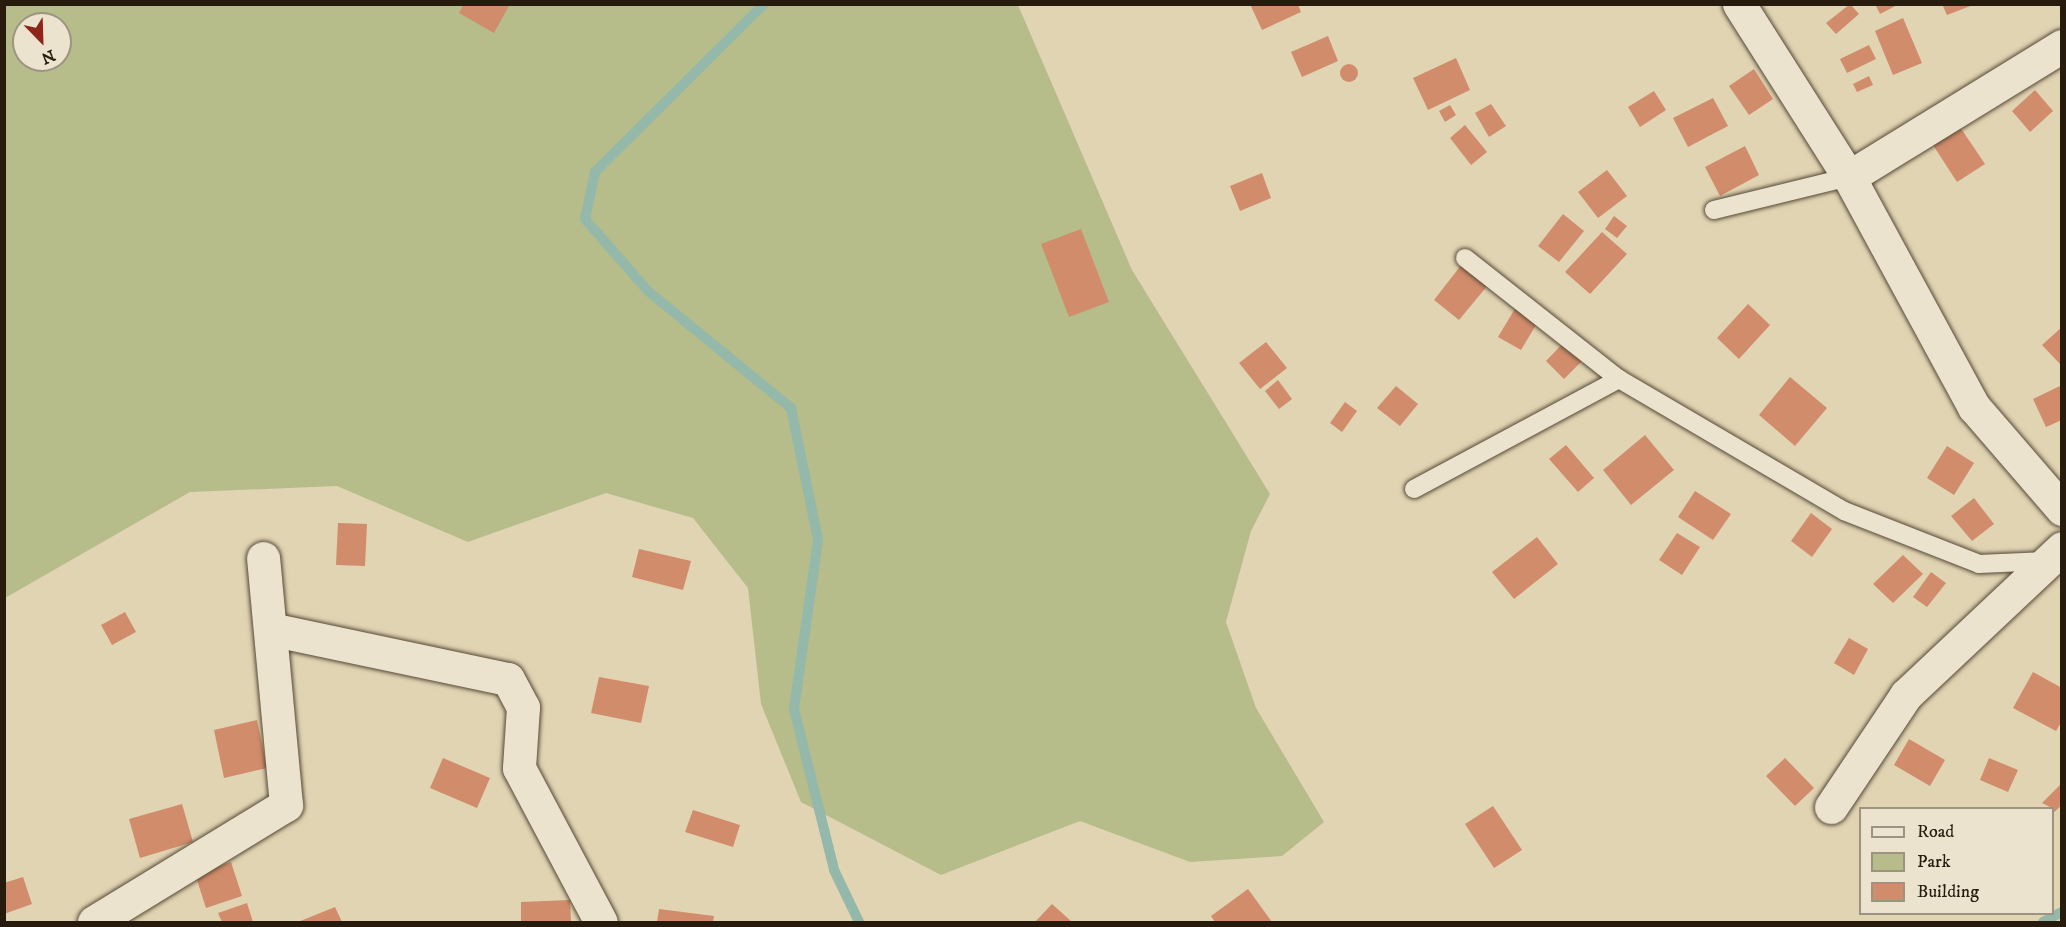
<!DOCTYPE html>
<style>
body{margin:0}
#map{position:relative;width:2066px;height:927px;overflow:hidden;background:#e1d4b3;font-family:"IM FELL DW Pica",serif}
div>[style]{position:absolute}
.green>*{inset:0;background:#b6bc8a}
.stream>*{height:10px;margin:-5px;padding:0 5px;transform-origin:5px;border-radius:5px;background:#94b8aa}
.building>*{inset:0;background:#d18c6b}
.round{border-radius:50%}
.roads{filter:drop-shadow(0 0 2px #564936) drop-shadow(0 0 2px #564936)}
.service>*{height:18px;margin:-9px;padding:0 9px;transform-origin:9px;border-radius:9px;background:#ece3ce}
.minor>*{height:33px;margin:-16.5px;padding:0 16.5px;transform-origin:16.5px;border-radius:16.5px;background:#ece3ce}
span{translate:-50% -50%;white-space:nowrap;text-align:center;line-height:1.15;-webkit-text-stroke:6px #ece3ce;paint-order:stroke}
.frame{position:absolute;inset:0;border:6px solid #271b0d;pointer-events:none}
.legend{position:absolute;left:1859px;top:807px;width:195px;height:108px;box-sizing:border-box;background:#ece3ce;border:2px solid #9d9381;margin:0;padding:8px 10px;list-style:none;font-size:18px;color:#271b0d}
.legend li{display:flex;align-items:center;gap:12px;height:30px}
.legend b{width:30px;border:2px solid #9d9381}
.north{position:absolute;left:12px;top:12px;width:60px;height:60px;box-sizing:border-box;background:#ece3ce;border:2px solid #9d9381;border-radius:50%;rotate:157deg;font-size:16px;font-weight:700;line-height:24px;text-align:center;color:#271b0d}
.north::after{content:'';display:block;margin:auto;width:21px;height:27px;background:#8f2418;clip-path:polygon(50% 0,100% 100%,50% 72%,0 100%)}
</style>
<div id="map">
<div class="green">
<i style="clip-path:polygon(evenodd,5px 5px,1018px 5px,1132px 270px,1270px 494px,1251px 531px,1226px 622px,1256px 708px,1324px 822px,1282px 856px,1190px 862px,1080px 821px,941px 875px,801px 802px,761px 704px,748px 588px,693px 518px,606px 493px,468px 542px,337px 486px,190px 492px,5px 598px,5px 5px,24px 24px,60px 24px,60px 60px,24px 60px,24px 24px)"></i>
</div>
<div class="stream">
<i style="left:764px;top:4px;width:238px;rotate:135.2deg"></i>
<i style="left:595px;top:172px;width:48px;rotate:102deg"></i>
<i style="left:585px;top:219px;width:96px;rotate:48.8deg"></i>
<i style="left:648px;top:291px;width:185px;rotate:39.3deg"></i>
<i style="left:791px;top:408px;width:135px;rotate:78.4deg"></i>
<i style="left:818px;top:540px;width:171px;rotate:98.1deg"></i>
<i style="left:794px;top:709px;width:166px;rotate:76deg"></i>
<i style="left:834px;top:870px;width:58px;rotate:64.3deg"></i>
<i style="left:2043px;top:922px;width:21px;rotate:-28deg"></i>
</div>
<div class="building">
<i style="clip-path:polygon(464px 4px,510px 4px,494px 33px,459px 13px)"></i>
<i style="clip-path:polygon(1250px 4px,1298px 4px,1301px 12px,1262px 30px)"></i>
<i style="clip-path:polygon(1850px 4px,1859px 14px,1836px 34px,1826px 23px)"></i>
<i style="clip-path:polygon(1875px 4px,1899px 4px,1880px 14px)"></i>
<i style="clip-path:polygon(1942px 4px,1973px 4px,1973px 5px,1947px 15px)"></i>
<i style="clip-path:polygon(1903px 18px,1922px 63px,1893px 75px,1875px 31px)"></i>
<i style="clip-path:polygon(1328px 36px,1338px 61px,1302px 77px,1291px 52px)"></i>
<i style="clip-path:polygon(1869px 45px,1876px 59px,1847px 73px,1840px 59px)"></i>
<i style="clip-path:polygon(1456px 58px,1470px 90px,1428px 110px,1413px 78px)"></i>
<i class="round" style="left:1340px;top:64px;width:18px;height:18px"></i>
<i style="clip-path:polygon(1754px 69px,1773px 99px,1749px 115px,1729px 86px)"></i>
<i style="clip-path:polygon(1869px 76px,1873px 85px,1857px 92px,1853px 84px)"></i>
<i style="clip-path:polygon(2035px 90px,2053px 111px,2030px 132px,2012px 111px)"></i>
<i style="clip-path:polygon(1654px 91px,1666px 110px,1640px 127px,1628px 107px)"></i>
<i style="clip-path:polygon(1713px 98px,1728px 126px,1688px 147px,1673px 118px)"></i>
<i style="clip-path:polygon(1491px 104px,1506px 126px,1489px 137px,1475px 113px)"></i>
<i style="clip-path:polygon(1450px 105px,1456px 115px,1445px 122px,1439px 111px)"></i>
<i style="clip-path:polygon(1465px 125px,1487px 152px,1471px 165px,1450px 138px)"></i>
<i style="clip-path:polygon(1960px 127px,1985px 164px,1957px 182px,1933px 145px)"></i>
<i style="clip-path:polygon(1745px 146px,1759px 175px,1720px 196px,1705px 167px)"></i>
<i style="clip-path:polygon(1607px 170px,1627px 196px,1598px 218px,1578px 192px)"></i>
<i style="clip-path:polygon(1262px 173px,1271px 198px,1240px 211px,1230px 186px)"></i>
<i style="clip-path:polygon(1563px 214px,1584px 231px,1559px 262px,1538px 246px)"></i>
<i style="clip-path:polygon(1614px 216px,1627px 226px,1617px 238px,1605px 229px)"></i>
<i style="clip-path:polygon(1081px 229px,1109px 302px,1069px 317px,1041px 244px)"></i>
<i style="clip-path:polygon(1602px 232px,1627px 254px,1590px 294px,1565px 272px)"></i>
<i style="clip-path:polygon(1462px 264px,1488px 285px,1459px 320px,1434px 300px)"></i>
<i style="clip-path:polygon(1519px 302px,1542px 315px,1521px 350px,1498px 337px)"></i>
<i style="clip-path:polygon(1748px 304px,1770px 325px,1739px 359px,1717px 338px)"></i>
<i style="clip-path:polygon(2062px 327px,2062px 363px,2060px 364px,2042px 345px)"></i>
<i style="clip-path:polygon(1569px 337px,1588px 355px,1564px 379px,1546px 361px)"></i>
<i style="clip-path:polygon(1266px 342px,1287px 368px,1260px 389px,1239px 363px)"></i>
<i style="clip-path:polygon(1790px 377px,1827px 408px,1795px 446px,1759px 415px)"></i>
<i style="clip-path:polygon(1278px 380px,1292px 399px,1279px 409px,1265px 391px)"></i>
<i style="clip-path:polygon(2062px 385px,2062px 420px,2046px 427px,2033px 399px)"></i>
<i style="clip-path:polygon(1396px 386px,1418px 404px,1400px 426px,1377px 408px)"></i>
<i style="clip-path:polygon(1345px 402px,1357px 411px,1342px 432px,1330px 423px)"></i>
<i style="clip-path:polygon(1645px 435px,1674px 470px,1631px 505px,1603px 470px)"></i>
<i style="clip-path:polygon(1566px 445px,1594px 478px,1578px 492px,1549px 459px)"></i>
<i style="clip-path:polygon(1947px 446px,1974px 463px,1954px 495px,1927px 478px)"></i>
<i style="clip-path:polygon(1695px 491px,1731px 514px,1713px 540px,1678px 517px)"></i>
<i style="clip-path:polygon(1974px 498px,1994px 524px,1972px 541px,1951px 516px)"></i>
<i style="clip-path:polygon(1811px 513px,1832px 529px,1812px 557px,1791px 541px)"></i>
<i style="clip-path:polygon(338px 523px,367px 524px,365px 566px,336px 565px)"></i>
<i style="clip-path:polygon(1677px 533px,1700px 547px,1682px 575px,1659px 560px)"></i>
<i style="clip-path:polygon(1537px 537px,1558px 564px,1514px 599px,1492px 572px)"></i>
<i style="clip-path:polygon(639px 549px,691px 561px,683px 590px,632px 577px)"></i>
<i style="clip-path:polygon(1903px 555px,1923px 574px,1893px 603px,1873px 584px)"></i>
<i style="clip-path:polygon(1931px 572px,1946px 583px,1927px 607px,1913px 597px)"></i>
<i style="clip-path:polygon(125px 612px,136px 632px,112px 645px,101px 625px)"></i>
<i style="clip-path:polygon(1849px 638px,1868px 649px,1854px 675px,1834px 663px)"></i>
<i style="clip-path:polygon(2033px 672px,2062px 688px,2062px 721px,2056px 731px,2013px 708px)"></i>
<i style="clip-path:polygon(599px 677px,649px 686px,641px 723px,591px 713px)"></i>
<i style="clip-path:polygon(257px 720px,267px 768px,224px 778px,214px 730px)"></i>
<i style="clip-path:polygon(1909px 739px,1945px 760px,1930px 786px,1894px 765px)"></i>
<i style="clip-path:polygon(443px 758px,490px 778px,477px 808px,430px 788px)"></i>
<i style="clip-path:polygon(1785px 758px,1814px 788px,1795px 806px,1766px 776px)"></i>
<i style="clip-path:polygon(1989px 758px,2018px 770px,2008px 792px,1980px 780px)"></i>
<i style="clip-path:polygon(2062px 783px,2062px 805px,2052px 814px,2052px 808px,2042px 803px)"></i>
<i style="clip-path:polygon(182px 804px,193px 842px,140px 858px,129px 819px)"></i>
<i style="clip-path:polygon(1493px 806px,1522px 850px,1494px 868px,1465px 824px)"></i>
<i style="clip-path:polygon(693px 810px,740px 825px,733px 847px,685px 832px)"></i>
<i style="clip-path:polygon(231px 862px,242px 896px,206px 908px,195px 874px)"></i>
<i style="clip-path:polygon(23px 877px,32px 904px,4px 914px,4px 883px)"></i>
<i style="clip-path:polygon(1248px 889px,1272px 922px,1215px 922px,1211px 916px)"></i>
<i style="clip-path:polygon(570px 900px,571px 922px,521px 922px,521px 902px)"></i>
<i style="clip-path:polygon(247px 903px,253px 922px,222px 922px,218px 913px)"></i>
<i style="clip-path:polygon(1052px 904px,1071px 921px,1070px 922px,1035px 922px)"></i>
<i style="clip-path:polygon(335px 907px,342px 922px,298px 922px)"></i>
<i style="clip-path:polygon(659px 909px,714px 916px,713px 922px,657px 922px)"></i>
</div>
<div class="roads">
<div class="service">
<i style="left:1714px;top:210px;width:139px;rotate:-13.7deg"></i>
<i style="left:1465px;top:258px;width:196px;rotate:38.2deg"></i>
<i style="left:1619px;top:379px;width:261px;rotate:30.4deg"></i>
<i style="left:1844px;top:511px;width:145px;rotate:21.4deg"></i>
<i style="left:1979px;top:564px;width:68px;rotate:-2.5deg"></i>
<i style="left:1414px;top:489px;width:233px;rotate:-28.2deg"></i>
</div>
<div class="minor">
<i style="left:1739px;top:4px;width:205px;rotate:57.6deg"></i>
<i style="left:1849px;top:177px;width:262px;rotate:61.5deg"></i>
<i style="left:1974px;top:407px;width:135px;rotate:49.2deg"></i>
<i style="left:1849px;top:177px;width:250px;rotate:-31.6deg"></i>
<i style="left:270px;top:629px;width:243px;rotate:11.9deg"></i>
<i style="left:508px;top:679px;width:32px;rotate:62deg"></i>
<i style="left:523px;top:707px;width:61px;rotate:93.8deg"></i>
<i style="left:519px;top:768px;width:174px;rotate:62deg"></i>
<i style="left:1831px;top:807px;width:135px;rotate:-56.2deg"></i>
<i style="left:1906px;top:695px;width:214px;rotate:-43.3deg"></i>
<i style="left:94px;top:922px;width:225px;rotate:-31.4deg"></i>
<i style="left:286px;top:805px;width:248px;rotate:-95.3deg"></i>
</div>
</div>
<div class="frame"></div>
<ul class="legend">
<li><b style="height:8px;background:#ece3ce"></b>Road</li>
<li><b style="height:16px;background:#b6bc8a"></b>Park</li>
<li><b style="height:16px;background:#d18c6b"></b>Building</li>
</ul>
<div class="north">N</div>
</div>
